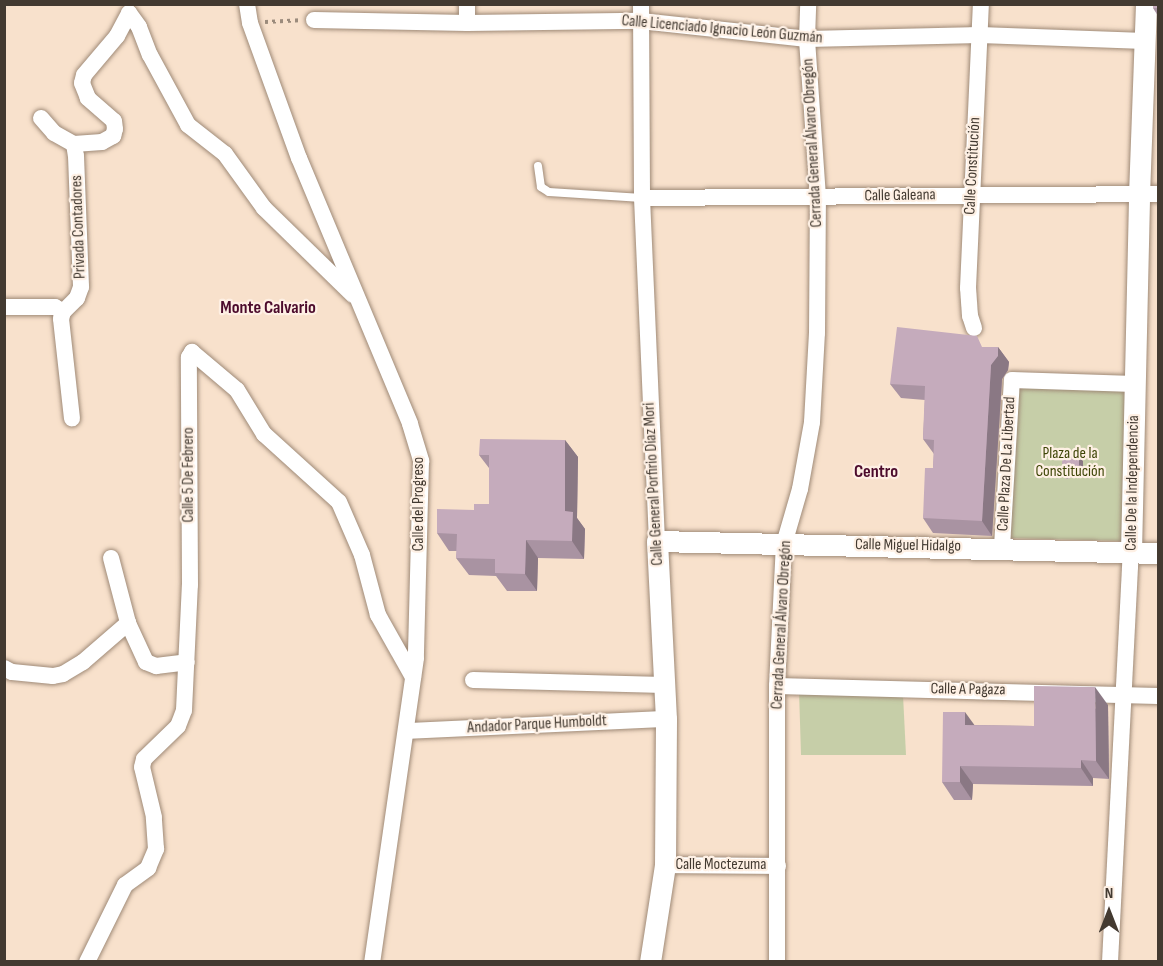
<!DOCTYPE html>
<meta charset="utf-8">
<style>
body{margin:0}
#map{position:relative;width:1163px;height:966px;overflow:hidden;background:#f8e1cc;font-family:"Sofia Sans Condensed",sans-serif}
div>[style]{position:absolute}
.green>*{inset:0;background:#c6cea8}
.path>*{height:4px;margin-top:-2px;transform-origin:0;background:repeating-linear-gradient(90deg,#9b8b7c 0 3px,transparent 0 7.5px)}
.roads{filter:drop-shadow(0 0 2px #9f8a77) drop-shadow(0 0 2px #9f8a77)}
.service>*{height:8px;margin:-4px;padding:0 4px;transform-origin:4px;border-radius:4px;background:#fff}
.minor>*{height:16px;margin:-8px;padding:0 8px;transform-origin:8px;border-radius:8px;background:#fff}
.tertiary>*{height:21px;margin:-10.5px;padding:0 10.5px;transform-origin:10.5px;border-radius:10.5px;background:#fff}
.wall>*{inset:0;background:#a993a2}
.shaded-wall>*{inset:0;background:#8a7884}
.building>*{inset:0;background:#c5abbc}
span{translate:-50% -50%;white-space:nowrap;text-align:center;line-height:1.15;-webkit-text-stroke:4.5px #fef0e4;paint-order:stroke}
.street-label{font-size:16px;color:#433a31}
.park-label{font-size:16px;color:#3d4405}
.neighbourhood-label{font-size:18px;color:#4c0b2c;font-weight:700}
.frame{position:absolute;inset:0;border:6px solid #433a31;pointer-events:none}
.north{position:absolute;left:1079px;top:882px;width:60px;height:60px;-webkit-text-stroke:4px #fef0e4;paint-order:stroke;rotate:0deg;font-size:16px;font-weight:700;line-height:24px;text-align:center;color:#433a31}
.north::after{content:'';display:block;margin:auto;width:21px;height:27px;background:#433a31;clip-path:polygon(50% 0,100% 100%,50% 72%,0 100%)}
</style>
<div id="map">
<div class="green">
<i style="clip-path:polygon(1015px 384px,1129px 388px,1124px 541px,1011px 538px)"></i>
<i style="clip-path:polygon(799px 691px,903px 695px,906px 755px,801px 755px)"></i>
</div>
<div class="path">
<i style="left:265px;top:22px;width:35px;rotate:-3deg"></i>
</div>
<div class="roads">
<div class="service">
<i style="left:538px;top:166px;width:21px;rotate:82deg"></i>
<i style="left:541px;top:187px;width:9px;rotate:32deg"></i>
<i style="left:549px;top:192px;width:93px;rotate:3.7deg"></i>
</div>
<div class="minor">
<i style="left:247px;top:4px;width:19px;rotate:81deg"></i>
<i style="left:250px;top:23px;width:144px;rotate:70.1deg"></i>
<i style="left:299px;top:158px;width:288px;rotate:67.3deg"></i>
<i style="left:410px;top:424px;width:39px;rotate:73deg"></i>
<i style="left:421px;top:461px;width:197px;rotate:91.5deg"></i>
<i style="left:416px;top:658px;width:307px;rotate:98.2deg"></i>
<i style="left:467px;top:4px;width:19px;rotate:90deg"></i>
<i style="left:641px;top:4px;width:194px;rotate:89.7deg"></i>
<i style="left:642px;top:198px;width:343px;rotate:87.5deg"></i>
<i style="left:314px;top:20px;width:153px;rotate:1.1deg"></i>
<i style="left:467px;top:23px;width:174px;rotate:-0.7deg"></i>
<i style="left:641px;top:21px;width:167px;rotate:6.2deg"></i>
<i style="left:807px;top:39px;width:173px;rotate:-1.3deg"></i>
<i style="left:980px;top:35px;width:165px;rotate:2.1deg"></i>
<i style="left:41px;top:118px;width:20px;rotate:49deg"></i>
<i style="left:54px;top:133px;width:23px;rotate:29deg"></i>
<i style="left:74px;top:144px;width:12px;rotate:81deg"></i>
<i style="left:76px;top:156px;width:131px;rotate:87.8deg"></i>
<i style="left:81px;top:287px;width:12px;rotate:110deg"></i>
<i style="left:77px;top:298px;width:20px;rotate:135deg"></i>
<i style="left:63px;top:312px;width:7px;rotate:106deg"></i>
<i style="left:61px;top:319px;width:100px;rotate:83.7deg"></i>
<i style="left:74px;top:144px;width:28px;rotate:-4deg"></i>
<i style="left:102px;top:142px;width:13px;rotate:-29deg"></i>
<i style="left:113px;top:136px;width:7px;rotate:-74deg"></i>
<i style="left:115px;top:129px;width:8px;rotate:-97deg"></i>
<i style="left:114px;top:121px;width:35px;rotate:-139deg"></i>
<i style="left:88px;top:98px;width:16px;rotate:-112deg"></i>
<i style="left:82px;top:83px;width:8px;rotate:-76deg"></i>
<i style="left:84px;top:75px;width:51px;rotate:-49.8deg"></i>
<i style="left:117px;top:36px;width:26px;rotate:-62deg"></i>
<i style="left:129px;top:13px;width:17px;rotate:54deg"></i>
<i style="left:139px;top:27px;width:30px;rotate:69deg"></i>
<i style="left:150px;top:55px;width:80px;rotate:61.5deg"></i>
<i style="left:188px;top:125px;width:47px;rotate:38.1deg"></i>
<i style="left:225px;top:154px;width:67px;rotate:54.2deg"></i>
<i style="left:264px;top:208px;width:124px;rotate:44.3deg"></i>
<i style="left:642px;top:198px;width:516px;rotate:-0.44deg"></i>
<i style="left:4px;top:307px;width:51px"></i>
<i style="left:55px;top:307px;width:9px;rotate:32deg"></i>
<i style="left:974px;top:328px;width:13px;rotate:-108deg"></i>
<i style="left:970px;top:316px;width:28px;rotate:-94deg"></i>
<i style="left:968px;top:288px;width:284px;rotate:-87.4deg"></i>
<i style="left:1002px;top:547px;width:167px;rotate:-86.6deg"></i>
<i style="left:1012px;top:380px;width:122px;rotate:1.9deg"></i>
<i style="left:111px;top:558px;width:67px;rotate:75.3deg"></i>
<i style="left:128px;top:623px;width:43px;rotate:65.2deg"></i>
<i style="left:146px;top:662px;width:11px;rotate:22deg"></i>
<i style="left:156px;top:666px;width:31px;rotate:-7deg"></i>
<i style="left:4px;top:668px;width:9px;rotate:27deg"></i>
<i style="left:12px;top:672px;width:41px;rotate:5.6deg"></i>
<i style="left:53px;top:676px;width:10px;rotate:-11deg"></i>
<i style="left:63px;top:674px;width:23px;rotate:-31deg"></i>
<i style="left:83px;top:662px;width:60px;rotate:-40.9deg"></i>
<i style="left:473px;top:680px;width:191px;rotate:1.5deg"></i>
<i style="left:777px;top:686px;width:381px;rotate:1.5deg"></i>
<i style="left:407px;top:731px;width:259px;rotate:-2.7deg"></i>
<i style="left:665px;top:865px;width:113px;rotate:0.5deg"></i>
<i style="left:87px;top:962px;width:86px;rotate:-63.7deg"></i>
<i style="left:125px;top:885px;width:29px;rotate:-36deg"></i>
<i style="left:148px;top:868px;width:21px;rotate:-67deg"></i>
<i style="left:156px;top:849px;width:32px;rotate:-94deg"></i>
<i style="left:154px;top:817px;width:51px;rotate:-103.5deg"></i>
<i style="left:142px;top:767px;width:8px;rotate:-76deg"></i>
<i style="left:144px;top:759px;width:47px;rotate:-44.1deg"></i>
<i style="left:178px;top:726px;width:17px;rotate:-69deg"></i>
<i style="left:184px;top:710px;width:125px;rotate:-87.3deg"></i>
<i style="left:190px;top:585px;width:228px;rotate:-90.3deg"></i>
<i style="left:189px;top:357px;width:6px;rotate:-59deg"></i>
<i style="left:192px;top:352px;width:59px;rotate:40.2deg"></i>
<i style="left:237px;top:390px;width:52px;rotate:58.5deg"></i>
<i style="left:264px;top:434px;width:101px;rotate:42.2deg"></i>
<i style="left:339px;top:502px;width:58px;rotate:66.5deg"></i>
<i style="left:362px;top:555px;width:62px;rotate:75.1deg"></i>
<i style="left:378px;top:615px;width:71px;rotate:60.6deg"></i>
<i style="left:777px;top:962px;width:276px;rotate:-90deg"></i>
<i style="left:777px;top:686px;width:142px;rotate:-87.2deg"></i>
<i style="left:784px;top:544px;width:57px;rotate:-73.8deg"></i>
<i style="left:800px;top:489px;width:68px;rotate:-79.8deg"></i>
<i style="left:812px;top:422px;width:89px;rotate:-86.8deg"></i>
<i style="left:817px;top:333px;width:136px;rotate:-89.6deg"></i>
<i style="left:818px;top:197px;width:158px;rotate:-94deg"></i>
<i style="left:807px;top:39px;width:35px;rotate:-88deg"></i>
<i style="left:1110px;top:962px;width:411px;rotate:-87.1deg"></i>
</div>
<div class="tertiary">
<i style="left:1131px;top:552px;width:357px;rotate:-88.7deg"></i>
<i style="left:1139px;top:195px;width:191px;rotate:-87.9deg"></i>
<i style="left:650px;top:962px;width:98px;rotate:-81.2deg"></i>
<i style="left:665px;top:865px;width:146px;rotate:-89.6deg"></i>
<i style="left:666px;top:719px;width:178px;rotate:-92.9deg"></i>
<i style="left:657px;top:541px;width:501px;rotate:1.37deg"></i>
</div>
</div>
<div class="wall">
<i style="clip-path:polygon(1158px 4px,1158px 16px,1153px 8px)"></i>
<i style="clip-path:polygon(984px 347px,998px 347px,1009px 362px,1008px 370px,1002px 379px,992px 536px,933px 533px,923px 518px,933px 468px,934px 454px,923px 439px,925px 400px,901px 398px,890px 384px)"></i>
<i style="clip-path:polygon(565px 440px,578px 457px,577px 518px,585px 529px,584px 559px,538px 558px,537px 591px,507px 591px,496px 576px,469px 575px,456px 558px,457px 551px,449px 551px,437px 533px,489px 504px,489px 468px,479px 455px)"></i>
<i style="clip-path:polygon(1083px 461px,1083px 475px,1066px 479px,1063px 474px)"></i>
<i style="clip-path:polygon(1108px 705px,1109px 779px,1093px 778px,1093px 786px,973px 784px,972px 800px,954px 800px,942px 782px,974px 725px,1034px 726px)"></i>
</div>
<div class="shaded-wall">
<i style="clip-path:polygon(998px 347px,1009px 362px,1008px 370px,1002px 379px,992px 536px,982px 521px,991px 365px)"></i>
<i style="clip-path:polygon(565px 440px,578px 457px,577px 518px,585px 529px,584px 559px,572px 541px,565px 511px)"></i>
<i style="clip-path:polygon(1079px 456px,1083px 461px,1083px 475px,1079px 470px)"></i>
<i style="clip-path:polygon(526px 540px,538px 558px,537px 591px,525px 574px)"></i>
<i style="clip-path:polygon(1095px 687px,1108px 705px,1109px 779px,1096px 761px)"></i>
<i style="clip-path:polygon(965px 712px,978px 730px,965px 725px)"></i>
<i style="clip-path:polygon(1081px 760px,1093px 778px,1093px 786px,1081px 768px)"></i>
<i style="clip-path:polygon(960px 766px,973px 784px,972px 800px,960px 782px)"></i>
</div>
<div class="building">
<i style="clip-path:polygon(1153px 4px,1158px 4px,1158px 8px,1153px 8px)"></i>
<i style="clip-path:polygon(897px 327px,977px 336px,982px 347px,998px 347px,998px 356px,991px 365px,982px 521px,923px 518px,925px 468px,933px 468px,934px 440px,923px 439px,925px 386px,890px 384px)"></i>
<i style="clip-path:polygon(480px 439px,565px 440px,565px 511px,573px 512px,572px 541px,526px 540px,525px 574px,495px 573px,495px 559px,456px 558px,457px 534px,437px 533px,437px 509px,474px 510px,474px 504px,489px 504px,489px 455px,479px 455px)"></i>
<i style="clip-path:polygon(1079px 456px,1079px 470px,1063px 474px,1062px 461px,1067px 457px)"></i>
<i style="clip-path:polygon(1034px 686px,1095px 687px,1096px 761px,1081px 760px,1081px 768px,960px 766px,960px 782px,942px 782px,943px 712px,965px 712px,965px 725px,1034px 726px)"></i>
</div>
<div class="street-label">
<span style="left:722px;top:30px;rotate:5deg">Calle Licenciado Ignacio León Guzmán</span>
<span style="left:813px;top:143px;rotate:-93deg">Cerrada General Álvaro Obregón</span>
<span style="left:973px;top:166px;rotate:-87deg">Calle Constitución</span>
<span style="left:900px;top:196px;rotate:-1deg">Calle Galeana</span>
<span style="left:79px;top:227px;rotate:-92deg">Privada Contadores</span>
<span style="left:1007px;top:464px;rotate:-87deg">Calle Plaza De La Libertad</span>
<span style="left:189px;top:475px;rotate:-90deg">Calle 5 De Febrero</span>
<span style="left:1133px;top:483px;rotate:-89deg">Calle De la Independencia</span>
<span style="left:654px;top:484px;rotate:-93deg">Calle General Porfirio Díaz Mori</span>
<span style="left:419px;top:504px;rotate:-90deg">Calle del Progreso</span>
<span style="left:908px;top:546px;rotate:1deg">Calle Miguel Hidalgo</span>
<span style="left:782px;top:625px;rotate:-87deg">Cerrada General Álvaro Obregón</span>
<span style="left:968px;top:690px;rotate:1deg">Calle A Pagaza</span>
<span style="left:537px;top:725px;rotate:-3deg">Andador Parque Humboldt</span>
<span style="left:721px;top:865px">Calle Moctezuma</span>
</div>
<div class="park-label">
<span style="left:1070px;top:463px">Plaza de la<br>Constitución</span>
</div>
<div class="neighbourhood-label">
<span style="left:268px;top:308px">Monte Calvario</span>
<span style="left:876px;top:472px">Centro</span>
</div>
<div class="frame"></div>
<div class="north">N</div>
</div>
